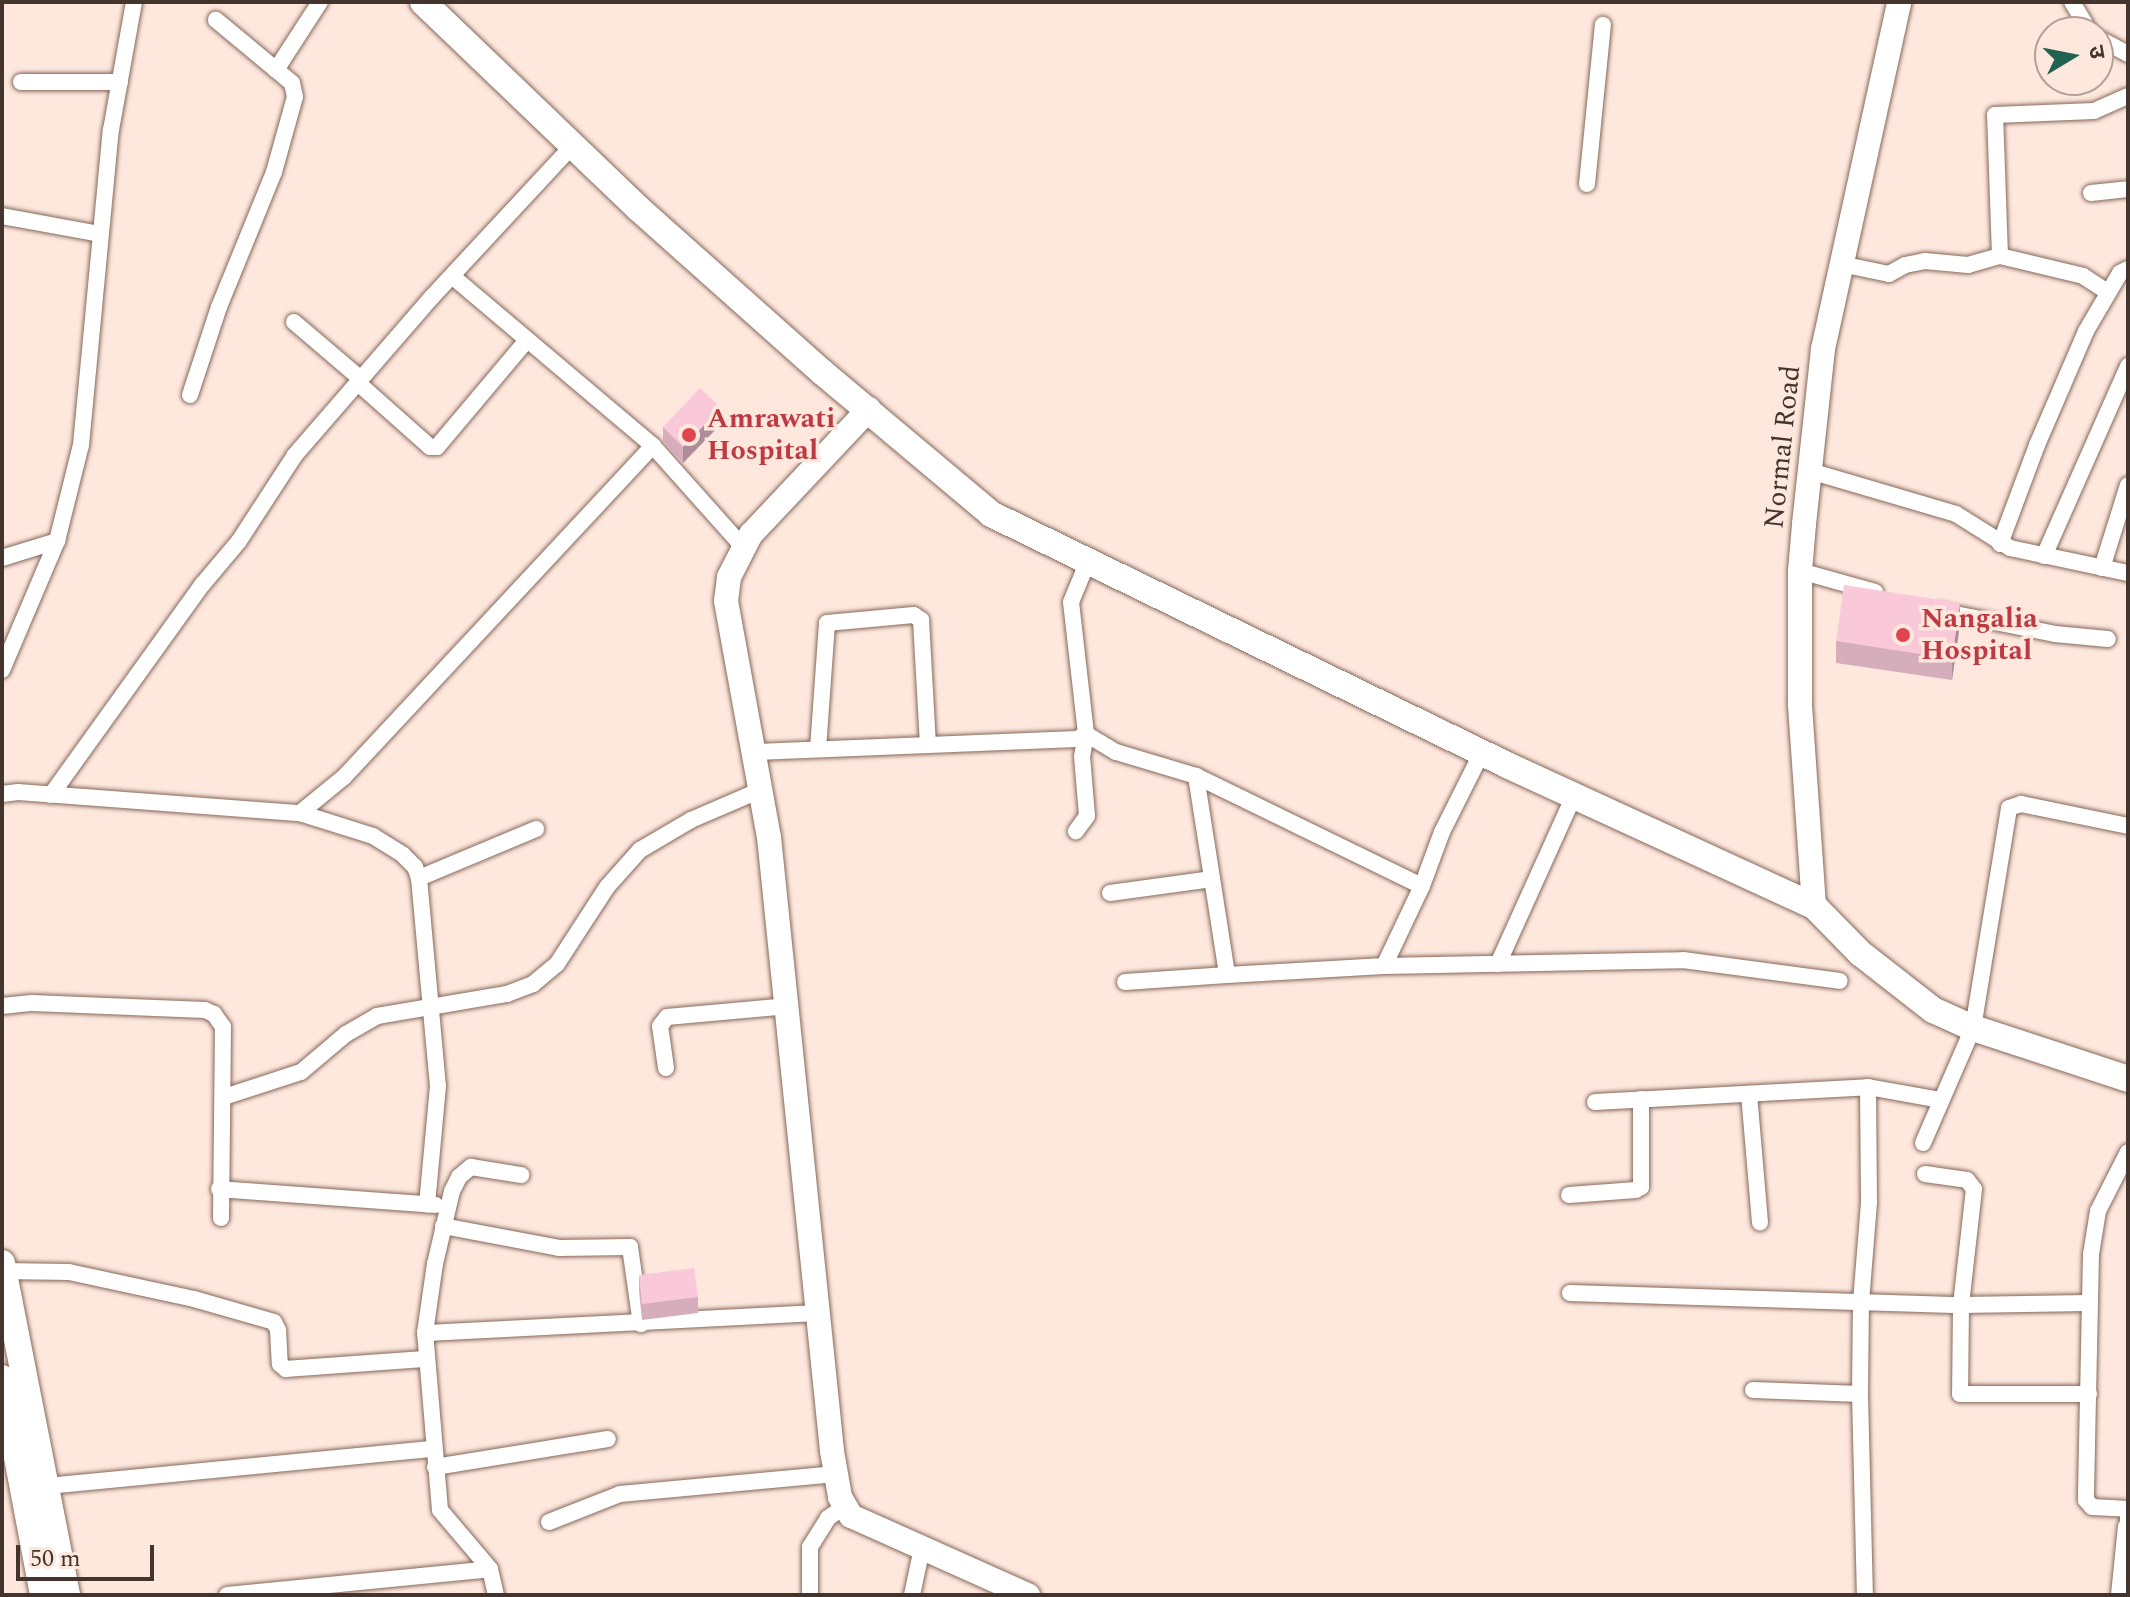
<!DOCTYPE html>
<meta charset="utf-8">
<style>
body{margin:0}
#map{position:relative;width:2130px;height:1597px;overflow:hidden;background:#fee8de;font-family:Spectral,"Noto Sans Devanagari",serif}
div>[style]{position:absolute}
.roads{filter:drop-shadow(0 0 2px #866859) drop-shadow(0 0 2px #866859)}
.street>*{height:16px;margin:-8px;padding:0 8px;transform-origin:8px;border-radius:8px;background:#fff}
.secondary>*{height:24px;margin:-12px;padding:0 12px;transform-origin:12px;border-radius:12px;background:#fff}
.primary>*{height:26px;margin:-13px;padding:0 13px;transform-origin:13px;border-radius:13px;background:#fff}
.wall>*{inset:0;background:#d6adbb}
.shaded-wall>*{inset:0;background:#ae8d98}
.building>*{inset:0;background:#f9c9d9}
.dots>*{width:22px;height:22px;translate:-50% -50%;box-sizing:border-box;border:4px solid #fee8de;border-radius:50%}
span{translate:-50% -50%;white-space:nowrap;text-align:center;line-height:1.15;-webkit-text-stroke:7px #fee8de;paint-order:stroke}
.health-label{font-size:28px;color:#be3a42;font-weight:700}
.left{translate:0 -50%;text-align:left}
.street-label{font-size:28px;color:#43352e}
.frame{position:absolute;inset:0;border:4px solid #43352e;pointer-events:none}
.north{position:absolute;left:2034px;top:16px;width:80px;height:80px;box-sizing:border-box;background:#fee8de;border:2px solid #b3a098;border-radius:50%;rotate:80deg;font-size:22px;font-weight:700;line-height:32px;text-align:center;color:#43352e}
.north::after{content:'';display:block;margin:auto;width:28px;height:36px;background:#216251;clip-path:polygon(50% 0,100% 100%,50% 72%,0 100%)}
.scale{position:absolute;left:16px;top:1545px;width:138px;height:36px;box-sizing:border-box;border:4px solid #43352e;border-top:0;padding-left:10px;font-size:24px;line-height:28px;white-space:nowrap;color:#43352e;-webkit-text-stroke:6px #fee8de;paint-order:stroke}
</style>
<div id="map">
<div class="roads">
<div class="street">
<i style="left:2072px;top:2px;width:35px;rotate:59deg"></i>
<i style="left:2098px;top:38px;width:34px;rotate:28deg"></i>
<i style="left:276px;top:70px;width:81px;rotate:-57.1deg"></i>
<i style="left:21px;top:82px;width:99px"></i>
<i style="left:1587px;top:184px;width:160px;rotate:-84.3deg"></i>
<i style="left:2091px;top:193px;width:37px;rotate:-6deg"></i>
<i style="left:2px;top:216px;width:100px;rotate:10.4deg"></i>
<i style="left:2000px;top:256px;width:85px;rotate:13.5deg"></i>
<i style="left:2083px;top:276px;width:30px;rotate:33deg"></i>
<i style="left:1841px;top:264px;width:49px;rotate:11.8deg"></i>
<i style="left:1889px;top:274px;width:18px;rotate:-29deg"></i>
<i style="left:1905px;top:265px;width:20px;rotate:-11deg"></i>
<i style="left:1925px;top:261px;width:43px;rotate:5.3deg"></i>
<i style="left:1968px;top:265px;width:33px;rotate:-16deg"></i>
<i style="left:2000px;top:256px;width:141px;rotate:-92deg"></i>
<i style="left:1995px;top:115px;width:99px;rotate:-2.3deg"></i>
<i style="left:2094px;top:111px;width:37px;rotate:-24deg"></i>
<i style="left:452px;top:276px;width:263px;rotate:40.2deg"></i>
<i style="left:653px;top:446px;width:135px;rotate:48.3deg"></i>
<i style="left:294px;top:322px;width:88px;rotate:40.4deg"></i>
<i style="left:358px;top:383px;width:96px;rotate:41.6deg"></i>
<i style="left:430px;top:447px;width:7px"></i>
<i style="left:437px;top:447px;width:140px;rotate:-49.9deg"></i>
<i style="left:190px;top:395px;width:93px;rotate:-71.8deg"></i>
<i style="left:219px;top:307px;width:146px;rotate:-67.8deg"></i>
<i style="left:274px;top:172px;width:78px;rotate:-74.4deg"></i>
<i style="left:295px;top:97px;width:14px;rotate:-102deg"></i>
<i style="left:292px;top:83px;width:99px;rotate:-140.3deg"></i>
<i style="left:1810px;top:471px;width:152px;rotate:16.4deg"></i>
<i style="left:1956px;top:514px;width:64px;rotate:32.2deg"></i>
<i style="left:2010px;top:548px;width:121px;rotate:12deg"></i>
<i style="left:2000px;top:544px;width:106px;rotate:-69.5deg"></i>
<i style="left:2037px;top:445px;width:124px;rotate:-66.7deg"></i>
<i style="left:2086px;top:331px;width:67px;rotate:-59.6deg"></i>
<i style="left:2120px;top:273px;width:9px;rotate:-27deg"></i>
<i style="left:2044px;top:556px;width:208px;rotate:-66.1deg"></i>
<i style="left:2px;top:558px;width:58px;rotate:-17.2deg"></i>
<i style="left:1088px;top:561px;width:44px;rotate:112.5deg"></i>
<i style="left:1071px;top:602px;width:133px;rotate:83.5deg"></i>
<i style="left:1086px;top:734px;width:35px;rotate:31deg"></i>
<i style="left:1116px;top:752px;width:84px;rotate:16.7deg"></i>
<i style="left:1196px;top:776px;width:201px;rotate:81.1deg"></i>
<i style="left:1227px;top:975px;width:157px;rotate:-3.3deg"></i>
<i style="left:1384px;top:966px;width:299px;rotate:-1.1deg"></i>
<i style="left:1683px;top:960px;width:158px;rotate:7.6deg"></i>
<i style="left:2102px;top:568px;width:87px;rotate:-72.6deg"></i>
<i style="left:1800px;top:571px;width:78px;rotate:15.6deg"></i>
<i style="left:1940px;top:611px;width:117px;rotate:11.3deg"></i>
<i style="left:2055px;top:634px;width:53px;rotate:5.4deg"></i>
<i style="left:2px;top:670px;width:140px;rotate:-66.9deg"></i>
<i style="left:57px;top:541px;width:99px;rotate:-76deg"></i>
<i style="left:81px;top:445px;width:316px;rotate:-84.6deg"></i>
<i style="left:111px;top:130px;width:130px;rotate:-79.8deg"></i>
<i style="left:818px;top:749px;width:126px;rotate:-85.9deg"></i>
<i style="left:827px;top:623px;width:87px;rotate:-5.3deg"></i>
<i style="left:914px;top:615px;width:9px;rotate:36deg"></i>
<i style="left:921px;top:620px;width:125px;rotate:86.8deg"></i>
<i style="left:756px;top:752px;width:321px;rotate:-2.3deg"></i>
<i style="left:1077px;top:739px;width:10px;rotate:-29deg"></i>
<i style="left:1086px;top:734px;width:22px;rotate:100deg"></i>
<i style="left:1082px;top:756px;width:60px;rotate:85.2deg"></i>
<i style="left:1087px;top:816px;width:19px;rotate:126deg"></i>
<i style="left:1196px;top:776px;width:251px;rotate:26deg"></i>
<i style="left:2px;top:794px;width:16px;rotate:-7deg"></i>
<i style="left:18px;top:792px;width:283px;rotate:4.3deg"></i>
<i style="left:300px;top:813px;width:57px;rotate:-39.3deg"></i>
<i style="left:344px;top:777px;width:453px;rotate:-47deg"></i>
<i style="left:51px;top:795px;width:259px;rotate:-54.3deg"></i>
<i style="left:202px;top:585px;width:57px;rotate:-49.9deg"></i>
<i style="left:239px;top:541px;width:103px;rotate:-56.9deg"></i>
<i style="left:295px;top:455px;width:208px;rotate:-49.1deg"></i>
<i style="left:431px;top:298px;width:209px;rotate:-47.1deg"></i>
<i style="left:300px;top:813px;width:77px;rotate:17.5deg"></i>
<i style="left:373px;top:836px;width:36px;rotate:32deg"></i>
<i style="left:403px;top:855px;width:17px;rotate:45deg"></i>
<i style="left:415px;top:867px;width:12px;rotate:70deg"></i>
<i style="left:419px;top:878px;width:209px;rotate:84.8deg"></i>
<i style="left:438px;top:1086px;width:119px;rotate:95.3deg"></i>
<i style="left:419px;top:878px;width:127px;rotate:-22.7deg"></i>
<i style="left:1110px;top:893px;width:103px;rotate:-7.8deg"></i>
<i style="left:1498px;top:964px;width:184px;rotate:-65.7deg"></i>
<i style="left:1384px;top:966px;width:89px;rotate:-64.6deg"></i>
<i style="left:1422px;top:886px;width:58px;rotate:-69.7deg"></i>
<i style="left:1442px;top:832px;width:89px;rotate:-63.4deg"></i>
<i style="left:1125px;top:982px;width:102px;rotate:-3.9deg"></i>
<i style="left:2px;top:1006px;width:30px;rotate:-6deg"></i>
<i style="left:32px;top:1003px;width:173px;rotate:2.3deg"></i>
<i style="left:205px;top:1010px;width:10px;rotate:24deg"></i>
<i style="left:214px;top:1014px;width:16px;rotate:55deg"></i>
<i style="left:223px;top:1027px;width:191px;rotate:90.6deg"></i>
<i style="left:666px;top:1068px;width:42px;rotate:-98.1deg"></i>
<i style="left:660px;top:1026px;width:11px;rotate:-52deg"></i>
<i style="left:667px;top:1017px;width:122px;rotate:-5.2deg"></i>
<i style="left:1749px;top:1094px;width:129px;rotate:85.1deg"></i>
<i style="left:224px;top:1097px;width:81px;rotate:-18deg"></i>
<i style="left:301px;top:1072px;width:59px;rotate:-40.2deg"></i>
<i style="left:346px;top:1034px;width:36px;rotate:-30deg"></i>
<i style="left:377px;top:1016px;width:132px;rotate:-9.6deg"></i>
<i style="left:507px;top:994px;width:28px;rotate:-21deg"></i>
<i style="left:533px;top:984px;width:31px;rotate:-40deg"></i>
<i style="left:557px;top:964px;width:92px;rotate:-57deg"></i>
<i style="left:607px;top:887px;width:50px;rotate:-48.3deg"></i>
<i style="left:640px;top:850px;width:59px;rotate:-30.5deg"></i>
<i style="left:691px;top:820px;width:78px;rotate:-23.3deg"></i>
<i style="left:1595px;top:1102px;width:273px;rotate:-3.1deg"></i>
<i style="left:1868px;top:1087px;width:73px;rotate:10.2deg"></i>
<i style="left:1923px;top:1143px;width:125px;rotate:-66.5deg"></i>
<i style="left:1973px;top:1028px;width:223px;rotate:-80.7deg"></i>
<i style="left:2009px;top:808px;width:13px;rotate:-18deg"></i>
<i style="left:2021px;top:804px;width:109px;rotate:11.6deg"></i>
<i style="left:2128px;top:1152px;width:66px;rotate:117deg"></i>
<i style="left:2098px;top:1211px;width:44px;rotate:99.2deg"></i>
<i style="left:2091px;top:1254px;width:246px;rotate:91.2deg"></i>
<i style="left:2086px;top:1500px;width:9px;rotate:49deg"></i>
<i style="left:2092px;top:1507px;width:36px;rotate:3deg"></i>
<i style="left:2128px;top:1509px;width:17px;rotate:90deg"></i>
<i style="left:1925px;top:1174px;width:42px;rotate:8.1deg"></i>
<i style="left:1967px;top:1180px;width:11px;rotate:52deg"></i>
<i style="left:1974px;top:1189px;width:117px;rotate:96.4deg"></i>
<i style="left:1961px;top:1305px;width:89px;rotate:90.6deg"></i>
<i style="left:1960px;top:1394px;width:129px"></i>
<i style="left:219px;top:1189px;width:217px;rotate:4.2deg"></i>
<i style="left:1569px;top:1195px;width:67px;rotate:-4.3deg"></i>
<i style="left:1636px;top:1190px;width:6px;rotate:-31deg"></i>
<i style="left:1641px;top:1187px;width:88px;rotate:-90deg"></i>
<i style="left:443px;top:1226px;width:118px;rotate:10.7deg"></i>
<i style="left:559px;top:1248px;width:71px;rotate:-0.8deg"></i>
<i style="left:630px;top:1247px;width:78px;rotate:81.9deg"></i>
<i style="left:3px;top:1271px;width:66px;rotate:0.9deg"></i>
<i style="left:69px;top:1272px;width:128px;rotate:12.2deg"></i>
<i style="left:194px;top:1299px;width:83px;rotate:16deg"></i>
<i style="left:274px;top:1322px;width:9px;rotate:63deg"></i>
<i style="left:278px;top:1330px;width:34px;rotate:87deg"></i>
<i style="left:280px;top:1364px;width:8px;rotate:40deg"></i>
<i style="left:286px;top:1369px;width:141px;rotate:-4.1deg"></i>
<i style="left:1570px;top:1293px;width:391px;rotate:1.8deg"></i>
<i style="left:1961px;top:1305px;width:129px;rotate:-0.9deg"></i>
<i style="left:425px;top:1333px;width:395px;rotate:-2.9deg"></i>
<i style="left:1753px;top:1390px;width:107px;rotate:2.1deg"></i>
<i style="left:1860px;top:1394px;width:201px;rotate:88.6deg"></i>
<i style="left:1860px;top:1394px;width:92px;rotate:-89.4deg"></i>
<i style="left:1861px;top:1302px;width:100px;rotate:-85.4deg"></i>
<i style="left:1869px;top:1202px;width:115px;rotate:-90.5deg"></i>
<i style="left:435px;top:1467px;width:175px;rotate:-9.2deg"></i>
<i style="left:47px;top:1486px;width:388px;rotate:-5.5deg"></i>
<i style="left:549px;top:1522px;width:76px;rotate:-21.5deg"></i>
<i style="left:620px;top:1494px;width:217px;rotate:-5.3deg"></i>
<i style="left:227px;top:1595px;width:264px;rotate:-5.6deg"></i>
<i style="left:496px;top:1595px;width:27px;rotate:-103deg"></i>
<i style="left:490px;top:1569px;width:77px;rotate:-130.3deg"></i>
<i style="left:440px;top:1510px;width:178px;rotate:-94.8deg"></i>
<i style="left:425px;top:1333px;width:70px;rotate:-81.8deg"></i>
<i style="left:435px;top:1264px;width:75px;rotate:-76.9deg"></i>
<i style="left:452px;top:1191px;width:16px;rotate:-63deg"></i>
<i style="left:459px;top:1177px;width:16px;rotate:-40deg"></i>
<i style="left:471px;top:1167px;width:51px;rotate:9.1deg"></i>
<i style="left:810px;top:1595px;width:48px;rotate:-90deg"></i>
<i style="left:810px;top:1547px;width:34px;rotate:-58deg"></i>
<i style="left:828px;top:1518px;width:21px;rotate:-35deg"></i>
<i style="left:912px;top:1595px;width:48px;rotate:-78deg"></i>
<i style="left:2119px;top:1595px;width:69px;rotate:-84.2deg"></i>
</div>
<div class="secondary">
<i style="left:869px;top:409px;width:172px;rotate:133.3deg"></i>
<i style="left:751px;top:534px;width:48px;rotate:117.1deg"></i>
<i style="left:729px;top:577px;width:24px;rotate:97deg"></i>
<i style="left:726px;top:601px;width:240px;rotate:79.7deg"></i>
<i style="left:769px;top:837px;width:617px;rotate:84.14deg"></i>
<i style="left:832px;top:1451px;width:47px;rotate:80.1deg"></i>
<i style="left:840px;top:1497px;width:22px;rotate:60deg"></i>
<i style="left:851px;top:1516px;width:194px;rotate:24.1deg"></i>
<i style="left:1814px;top:906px;width:202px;rotate:-94deg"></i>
<i style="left:1800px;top:704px;width:133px;rotate:-90deg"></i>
<i style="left:1800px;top:571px;width:47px;rotate:-85.1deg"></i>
<i style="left:1804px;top:524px;width:176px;rotate:-83.8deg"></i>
<i style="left:1823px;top:349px;width:355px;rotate:-77.6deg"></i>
</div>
<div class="primary">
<i style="left:423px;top:2px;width:299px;rotate:43.8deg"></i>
<i style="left:639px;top:209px;width:245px;rotate:41.7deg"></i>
<i style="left:822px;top:372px;width:221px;rotate:40deg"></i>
<i style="left:991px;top:514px;width:574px;rotate:25.94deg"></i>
<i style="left:1507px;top:765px;width:338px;rotate:24.7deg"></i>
<i style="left:1814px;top:906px;width:66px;rotate:45.6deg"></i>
<i style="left:1860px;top:953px;width:93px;rotate:38deg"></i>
<i style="left:1933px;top:1010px;width:44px;rotate:24.2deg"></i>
<i style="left:1973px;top:1028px;width:163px;rotate:18.2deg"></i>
<i style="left:2px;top:1263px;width:338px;rotate:78.9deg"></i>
<i style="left:2px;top:1378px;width:221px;rotate:79.3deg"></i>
</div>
</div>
<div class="wall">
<i style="clip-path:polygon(721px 424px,683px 463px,663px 443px,663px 427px)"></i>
<i style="clip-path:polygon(1960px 624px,1952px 680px,1836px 663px,1836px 641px)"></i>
<i style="clip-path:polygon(639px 1275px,698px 1297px,698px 1313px,642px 1320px,639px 1291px)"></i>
</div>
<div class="shaded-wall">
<i style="clip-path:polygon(721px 408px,721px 424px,683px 463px,683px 447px)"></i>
<i style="clip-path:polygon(1960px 603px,1960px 624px,1952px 680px,1952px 659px)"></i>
</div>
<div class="building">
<i style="clip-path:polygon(700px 388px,721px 408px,683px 447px,663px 427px)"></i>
<i style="clip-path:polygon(1844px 585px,1960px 603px,1952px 659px,1836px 641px)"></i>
<i style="clip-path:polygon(694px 1268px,698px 1297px,642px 1304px,639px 1275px)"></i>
</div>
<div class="dots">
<i style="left:689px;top:435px;background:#e0444e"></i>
<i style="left:1903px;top:635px;background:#e0444e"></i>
</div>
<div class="health-label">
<span class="left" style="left:707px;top:435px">Amrawati<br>Hospital</span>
<span class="left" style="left:1921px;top:635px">Nangalia<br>Hospital</span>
</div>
<div class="street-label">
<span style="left:1783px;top:447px;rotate:-84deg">Normal Road</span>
</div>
<div class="frame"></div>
<div class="north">उ</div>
<div class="scale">50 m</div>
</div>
